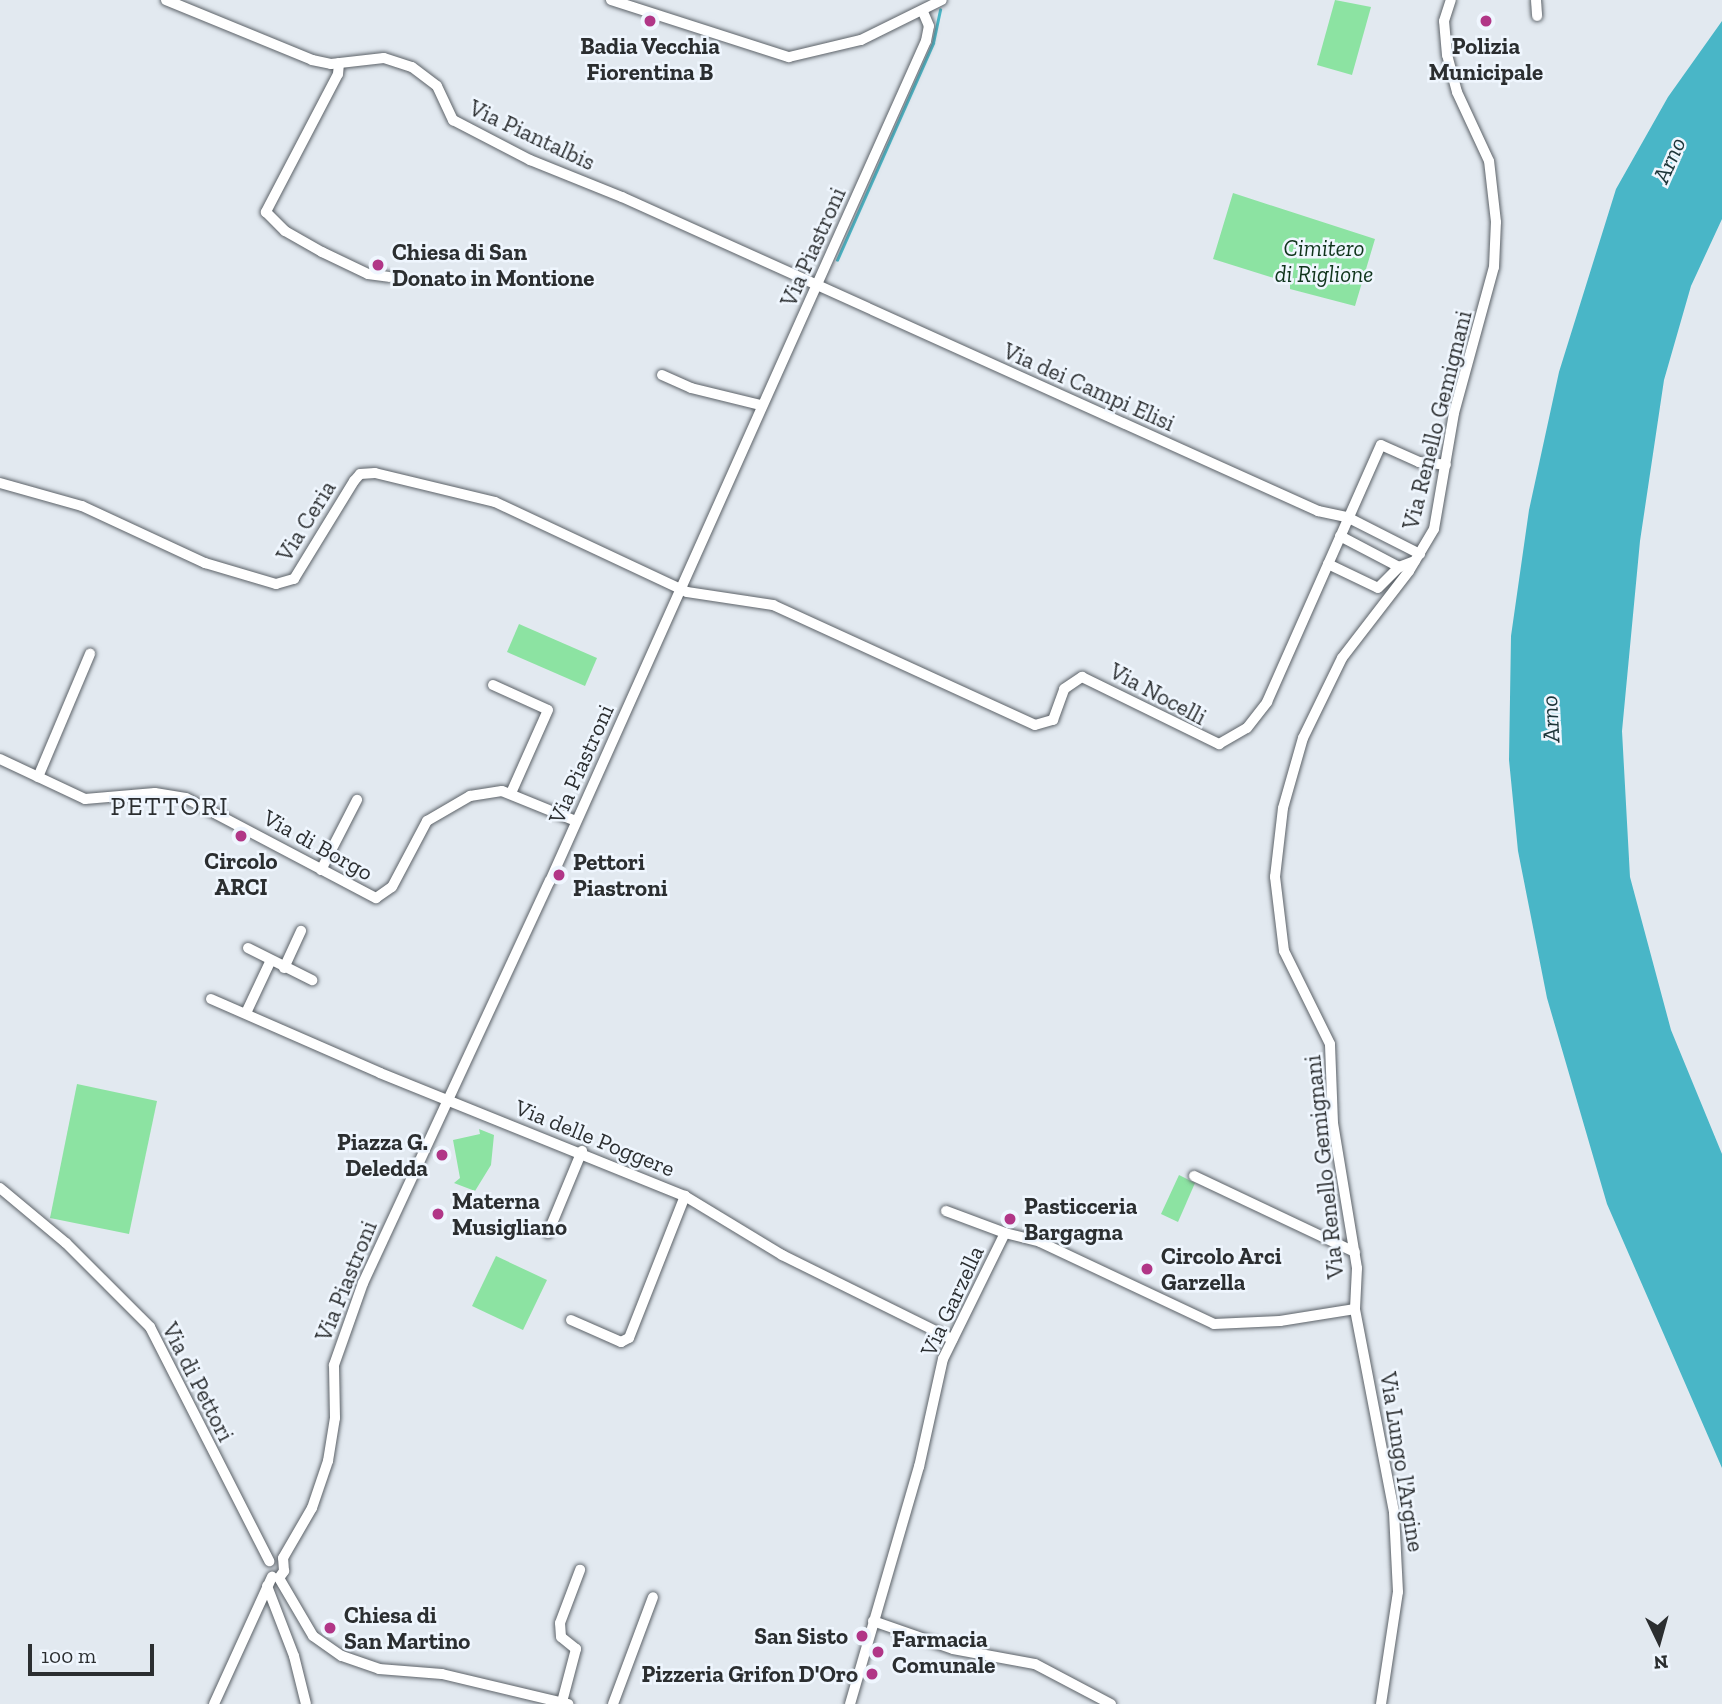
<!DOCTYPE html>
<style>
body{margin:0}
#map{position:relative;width:1722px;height:1704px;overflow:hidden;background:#e2e9f0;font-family:"Zilla Slab",serif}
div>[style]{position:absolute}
.green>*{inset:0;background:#8ce3a2}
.water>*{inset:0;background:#49b6c7}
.stream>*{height:2.5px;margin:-1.25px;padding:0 1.25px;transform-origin:1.25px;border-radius:1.25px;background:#49b6c7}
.roads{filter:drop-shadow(0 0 2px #5c6268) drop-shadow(0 0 2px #5c6268)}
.street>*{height:10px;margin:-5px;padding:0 5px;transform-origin:5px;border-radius:5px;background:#fff}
.dots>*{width:19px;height:19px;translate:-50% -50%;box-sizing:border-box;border:4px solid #eff6fe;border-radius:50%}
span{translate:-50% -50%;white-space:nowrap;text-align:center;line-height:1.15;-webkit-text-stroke:5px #eff6fe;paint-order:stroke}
.poi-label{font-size:23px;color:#2b2e30;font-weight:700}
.left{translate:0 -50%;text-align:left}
.right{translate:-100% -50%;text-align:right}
.street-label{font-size:23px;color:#2b2e30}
.park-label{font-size:23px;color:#0f341b;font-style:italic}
.water-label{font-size:24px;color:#1d3539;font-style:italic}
.quarter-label{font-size:26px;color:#2b2e30;letter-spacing:2px}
.north{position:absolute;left:1624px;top:1606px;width:70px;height:70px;-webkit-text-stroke:5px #eff6fe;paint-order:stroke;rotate:175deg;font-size:19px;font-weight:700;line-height:28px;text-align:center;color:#2b2e30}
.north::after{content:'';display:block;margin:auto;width:24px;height:32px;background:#2b2e30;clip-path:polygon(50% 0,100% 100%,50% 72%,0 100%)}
.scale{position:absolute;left:28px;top:1644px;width:126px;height:32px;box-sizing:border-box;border:4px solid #2b2e30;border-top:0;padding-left:9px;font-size:21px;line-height:24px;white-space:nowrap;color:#2b2e30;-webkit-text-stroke:5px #eff6fe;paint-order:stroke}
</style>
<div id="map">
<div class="green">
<i style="clip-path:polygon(1335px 0,1371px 7px,1352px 75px,1317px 65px)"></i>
<i style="clip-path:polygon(1233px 193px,1375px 239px,1355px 306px,1290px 289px,1290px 283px,1213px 259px)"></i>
<i style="clip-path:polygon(519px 624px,597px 658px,585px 686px,507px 652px)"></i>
<i style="clip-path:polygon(77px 1084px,157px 1101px,129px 1234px,50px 1218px)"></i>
<i style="clip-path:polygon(479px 1129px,494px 1135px,491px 1165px,475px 1191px,454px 1183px,460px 1178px,453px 1140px,480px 1134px)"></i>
<i style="clip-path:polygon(1179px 1175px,1195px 1183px,1178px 1222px,1161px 1214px)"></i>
<i style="clip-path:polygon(496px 1256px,547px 1280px,523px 1330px,472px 1306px)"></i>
</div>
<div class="water">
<i style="clip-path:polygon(1722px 21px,1722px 219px,1691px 286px,1664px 380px,1640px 541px,1622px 731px,1630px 877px,1671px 1030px,1722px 1154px,1722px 1468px,1607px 1204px,1547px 998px,1518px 851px,1509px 760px,1511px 636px,1529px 510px,1559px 372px,1616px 189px,1668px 97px)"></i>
</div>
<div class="stream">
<i style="left:837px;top:260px;width:237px;rotate:-66.1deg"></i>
<i style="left:933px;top:43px;width:34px;rotate:-78deg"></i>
</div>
<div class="roads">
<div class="street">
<i style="left:166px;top:0;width:158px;rotate:22.3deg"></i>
<i style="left:312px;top:60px;width:19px;rotate:12deg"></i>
<i style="left:331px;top:64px;width:53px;rotate:-6.5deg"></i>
<i style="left:384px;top:58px;width:29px;rotate:18deg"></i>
<i style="left:412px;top:67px;width:31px;rotate:37deg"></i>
<i style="left:437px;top:86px;width:38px;rotate:65deg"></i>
<i style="left:453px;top:120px;width:87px;rotate:27.5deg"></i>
<i style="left:530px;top:160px;width:99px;rotate:21.9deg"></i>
<i style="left:622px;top:197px;width:764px;rotate:24.28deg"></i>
<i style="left:1318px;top:511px;width:30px;rotate:12deg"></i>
<i style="left:1347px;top:517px;width:82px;rotate:26.9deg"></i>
<i style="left:611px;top:0;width:187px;rotate:17.8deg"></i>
<i style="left:789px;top:57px;width:74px;rotate:-13.3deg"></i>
<i style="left:861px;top:40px;width:90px;rotate:-26.3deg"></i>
<i style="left:1536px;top:0;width:16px;rotate:86deg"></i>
<i style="left:339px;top:63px;width:11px;rotate:95deg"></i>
<i style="left:338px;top:74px;width:156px;rotate:117.6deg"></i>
<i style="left:266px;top:212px;width:27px;rotate:45deg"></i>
<i style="left:285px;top:231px;width:43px;rotate:29.6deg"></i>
<i style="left:322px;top:252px;width:51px;rotate:25.6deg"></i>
<i style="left:368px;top:274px;width:21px;rotate:8deg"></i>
<i style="left:662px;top:375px;width:32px;rotate:24deg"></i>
<i style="left:691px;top:388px;width:71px;rotate:13.8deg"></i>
<i style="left:0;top:483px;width:85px;rotate:15.7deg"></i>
<i style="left:82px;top:506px;width:136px;rotate:24.9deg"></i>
<i style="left:205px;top:563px;width:74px;rotate:16.5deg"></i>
<i style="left:276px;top:584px;width:19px;rotate:-16deg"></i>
<i style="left:294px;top:579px;width:115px;rotate:-58.5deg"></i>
<i style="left:354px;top:481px;width:9px;rotate:-49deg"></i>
<i style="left:360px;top:474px;width:15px;rotate:-4deg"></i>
<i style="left:375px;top:473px;width:123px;rotate:13.6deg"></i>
<i style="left:495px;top:502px;width:212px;rotate:25.1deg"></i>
<i style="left:687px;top:592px;width:87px;rotate:8.6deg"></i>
<i style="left:773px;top:605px;width:288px;rotate:24.6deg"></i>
<i style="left:1035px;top:725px;width:19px;rotate:-16deg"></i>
<i style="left:1053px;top:720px;width:33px;rotate:-70deg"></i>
<i style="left:1064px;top:689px;width:22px;rotate:-34deg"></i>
<i style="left:1082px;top:677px;width:153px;rotate:26.1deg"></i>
<i style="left:1219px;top:744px;width:32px;rotate:-30deg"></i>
<i style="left:1247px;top:728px;width:33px;rotate:-52deg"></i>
<i style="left:1267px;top:702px;width:281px;rotate:-66.1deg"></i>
<i style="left:1381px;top:445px;width:42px;rotate:24.1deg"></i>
<i style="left:1419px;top:462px;width:27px;rotate:6deg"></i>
<i style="left:1340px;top:536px;width:67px;rotate:27.7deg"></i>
<i style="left:1399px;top:567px;width:17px;rotate:-21deg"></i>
<i style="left:1328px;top:564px;width:55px;rotate:25.6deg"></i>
<i style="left:1378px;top:588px;width:30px;rotate:-45deg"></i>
<i style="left:493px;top:685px;width:60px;rotate:24.4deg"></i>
<i style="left:548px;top:710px;width:91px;rotate:114deg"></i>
<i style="left:0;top:759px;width:94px;rotate:25.2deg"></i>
<i style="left:85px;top:799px;width:70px;rotate:-4.9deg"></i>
<i style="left:155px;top:793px;width:31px;rotate:9deg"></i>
<i style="left:186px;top:798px;width:215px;rotate:27.8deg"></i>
<i style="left:376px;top:898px;width:19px;rotate:-35deg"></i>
<i style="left:392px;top:887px;width:75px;rotate:-62.1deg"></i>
<i style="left:427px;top:821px;width:50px;rotate:-30.2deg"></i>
<i style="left:470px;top:796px;width:32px;rotate:-9deg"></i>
<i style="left:502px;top:791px;width:80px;rotate:22.1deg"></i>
<i style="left:38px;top:777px;width:134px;rotate:-67.1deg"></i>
<i style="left:321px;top:870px;width:79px;rotate:-62.8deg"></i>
<i style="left:248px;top:948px;width:72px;rotate:26.6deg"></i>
<i style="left:284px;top:968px;width:41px;rotate:-65.3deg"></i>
<i style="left:211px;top:999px;width:184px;rotate:23.6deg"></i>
<i style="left:380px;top:1073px;width:329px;rotate:22deg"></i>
<i style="left:685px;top:1196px;width:114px;rotate:31.3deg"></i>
<i style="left:782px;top:1255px;width:190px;rotate:26.3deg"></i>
<i style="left:246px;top:1013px;width:56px;rotate:-64.8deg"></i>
<i style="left:1194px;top:1176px;width:178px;rotate:25.3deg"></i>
<i style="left:0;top:1188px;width:86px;rotate:39.8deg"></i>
<i style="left:66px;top:1243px;width:119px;rotate:45deg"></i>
<i style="left:150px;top:1327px;width:263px;rotate:63deg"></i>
<i style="left:946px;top:1211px;width:63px;rotate:20.4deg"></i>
<i style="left:548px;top:1233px;width:89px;rotate:-67.5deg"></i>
<i style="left:571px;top:1320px;width:55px;rotate:23.7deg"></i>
<i style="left:621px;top:1342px;width:9px;rotate:-27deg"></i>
<i style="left:629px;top:1338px;width:153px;rotate:-68.5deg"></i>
<i style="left:283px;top:1558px;width:58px;rotate:-59.9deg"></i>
<i style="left:312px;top:1508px;width:50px;rotate:-71.2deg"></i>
<i style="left:328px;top:1461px;width:44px;rotate:-80.8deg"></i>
<i style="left:335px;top:1418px;width:53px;rotate:-91.1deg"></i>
<i style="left:334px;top:1365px;width:87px;rotate:-70.5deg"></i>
<i style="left:363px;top:1283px;width:443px;rotate:-65.1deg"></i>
<i style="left:550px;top:881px;width:920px;rotate:-65.89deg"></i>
<i style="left:926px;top:41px;width:15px;rotate:-79deg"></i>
<i style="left:929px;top:26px;width:15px;rotate:-113deg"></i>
<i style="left:279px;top:1578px;width:67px;rotate:59.6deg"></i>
<i style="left:313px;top:1636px;width:35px;rotate:35deg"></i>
<i style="left:342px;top:1656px;width:39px;rotate:19deg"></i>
<i style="left:379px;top:1669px;width:63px;rotate:4.5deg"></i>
<i style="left:442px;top:1674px;width:130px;rotate:13.4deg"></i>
<i style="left:279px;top:1578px;width:9px;rotate:-54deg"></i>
<i style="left:284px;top:1571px;width:13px;rotate:-94deg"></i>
<i style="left:267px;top:1586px;width:75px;rotate:68.9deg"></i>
<i style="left:294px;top:1656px;width:49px;rotate:76deg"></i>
<i style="left:873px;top:1621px;width:85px;rotate:19.3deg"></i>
<i style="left:953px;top:1649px;width:83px;rotate:10.4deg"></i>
<i style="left:1035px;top:1664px;width:86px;rotate:27.8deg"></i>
<i style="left:562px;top:1702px;width:55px;rotate:-75.2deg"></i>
<i style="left:576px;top:1649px;width:19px;rotate:-141deg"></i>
<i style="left:561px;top:1637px;width:14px;rotate:-94deg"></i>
<i style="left:560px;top:1623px;width:57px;rotate:-69.3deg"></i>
<i style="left:214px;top:1704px;width:140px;rotate:-65.5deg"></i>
<i style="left:613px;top:1704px;width:114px;rotate:-69.5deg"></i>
<i style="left:850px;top:1704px;width:247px;rotate:-73.8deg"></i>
<i style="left:919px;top:1467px;width:111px;rotate:-77.5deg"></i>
<i style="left:943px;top:1359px;width:140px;rotate:-63.8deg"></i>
<i style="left:1005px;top:1233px;width:36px;rotate:14deg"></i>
<i style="left:1040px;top:1242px;width:192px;rotate:25.2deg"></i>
<i style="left:1214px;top:1324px;width:66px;rotate:-2.6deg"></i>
<i style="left:1280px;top:1321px;width:76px;rotate:-9.1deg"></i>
<i style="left:1381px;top:1704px;width:113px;rotate:-81.4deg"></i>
<i style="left:1398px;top:1592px;width:80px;rotate:-92.9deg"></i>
<i style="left:1394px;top:1512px;width:207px;rotate:-100.9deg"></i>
<i style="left:1355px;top:1309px;width:41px;rotate:-87.2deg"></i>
<i style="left:1357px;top:1268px;width:147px;rotate:-99.4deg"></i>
<i style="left:1333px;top:1123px;width:79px;rotate:-92.2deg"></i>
<i style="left:1330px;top:1044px;width:104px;rotate:-116.3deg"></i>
<i style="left:1284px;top:951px;width:75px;rotate:-96.9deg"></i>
<i style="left:1275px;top:877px;width:69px;rotate:-83.4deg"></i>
<i style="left:1283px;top:808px;width:73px;rotate:-74.1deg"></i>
<i style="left:1303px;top:738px;width:89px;rotate:-64deg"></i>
<i style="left:1342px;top:658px;width:110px;rotate:-52.4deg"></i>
<i style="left:1409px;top:571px;width:49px;rotate:-59.2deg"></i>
<i style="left:1434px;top:529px;width:118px;rotate:-80.2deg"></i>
<i style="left:1454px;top:413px;width:151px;rotate:-74.7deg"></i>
<i style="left:1494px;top:267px;width:45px;rotate:-87.5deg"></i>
<i style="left:1496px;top:222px;width:61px;rotate:-96.5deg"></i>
<i style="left:1489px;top:161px;width:76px;rotate:-114.9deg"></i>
<i style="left:1457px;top:92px;width:38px;rotate:-105deg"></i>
<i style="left:1447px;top:55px;width:34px;rotate:-95deg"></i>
<i style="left:1444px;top:21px;width:22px;rotate:-72deg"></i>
</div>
</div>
<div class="dots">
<i style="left:650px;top:21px;background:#b13687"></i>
<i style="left:1486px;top:21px;background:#b13687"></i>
<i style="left:378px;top:265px;background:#b13687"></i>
<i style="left:241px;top:836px;background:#b13687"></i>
<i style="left:559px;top:875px;background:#b13687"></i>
<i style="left:442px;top:1155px;background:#b13687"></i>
<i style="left:438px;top:1214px;background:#b13687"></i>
<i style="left:1010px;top:1219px;background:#b13687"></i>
<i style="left:1147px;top:1269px;background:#b13687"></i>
<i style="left:330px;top:1628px;background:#b13687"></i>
<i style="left:862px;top:1636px;background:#b13687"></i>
<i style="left:878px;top:1652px;background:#b13687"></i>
<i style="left:872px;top:1674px;background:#b13687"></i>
</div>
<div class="poi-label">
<span style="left:650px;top:59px">Badia Vecchia<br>Fiorentina B</span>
<span style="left:1486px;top:59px">Polizia<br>Municipale</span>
<span class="left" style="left:392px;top:265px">Chiesa di San<br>Donato in Montione</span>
<span style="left:241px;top:874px">Circolo<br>ARCI</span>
<span class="left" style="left:573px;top:875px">Pettori<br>Piastroni</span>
<span class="right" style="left:428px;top:1155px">Piazza G.<br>Deledda</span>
<span class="left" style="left:452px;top:1214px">Materna<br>Musigliano</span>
<span class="left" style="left:1024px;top:1219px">Pasticceria<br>Bargagna</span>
<span class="left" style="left:1161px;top:1269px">Circolo Arci<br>Garzella</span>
<span class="left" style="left:344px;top:1628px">Chiesa di<br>San Martino</span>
<span class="right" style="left:848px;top:1636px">San Sisto</span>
<span class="left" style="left:892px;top:1652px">Farmacia<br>Comunale</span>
<span class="right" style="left:858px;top:1674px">Pizzeria Grifon D'Oro</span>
</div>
<div class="street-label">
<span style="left:532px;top:135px;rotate:25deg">Via Piantalbis</span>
<span style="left:813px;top:247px;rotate:-66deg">Via Piastroni</span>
<span style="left:1089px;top:387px;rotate:24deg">Via dei Campi Elisi</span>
<span style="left:1437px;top:420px;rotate:-76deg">Via Renello Gemignani</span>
<span style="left:306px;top:521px;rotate:-58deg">Via Ceria</span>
<span style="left:1158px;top:694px;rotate:28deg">Via Nocelli</span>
<span style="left:581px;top:764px;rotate:-66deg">Via Piastroni</span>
<span style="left:318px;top:845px;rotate:29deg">Via di Borgo</span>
<span style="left:595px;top:1138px;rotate:22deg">Via delle Poggere</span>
<span style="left:1324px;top:1167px;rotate:-96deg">Via Renello Gemignani</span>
<span style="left:346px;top:1281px;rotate:-68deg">Via Piastroni</span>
<span style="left:952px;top:1301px;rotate:-65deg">Via Garzella</span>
<span style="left:198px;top:1382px;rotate:63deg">Via di Pettori</span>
<span style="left:1402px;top:1462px;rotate:81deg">Via Lungo l'Argine</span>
</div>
<div class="park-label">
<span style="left:1324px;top:261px">Cimitero<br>di Riglione</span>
</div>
<div class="water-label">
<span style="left:1669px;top:160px;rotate:-66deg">Arno</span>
<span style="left:1550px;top:719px;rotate:-93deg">Arno</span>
</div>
<div class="quarter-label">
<span style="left:170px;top:807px">PETTORI</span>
</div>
<div class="north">N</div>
<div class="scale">100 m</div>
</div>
